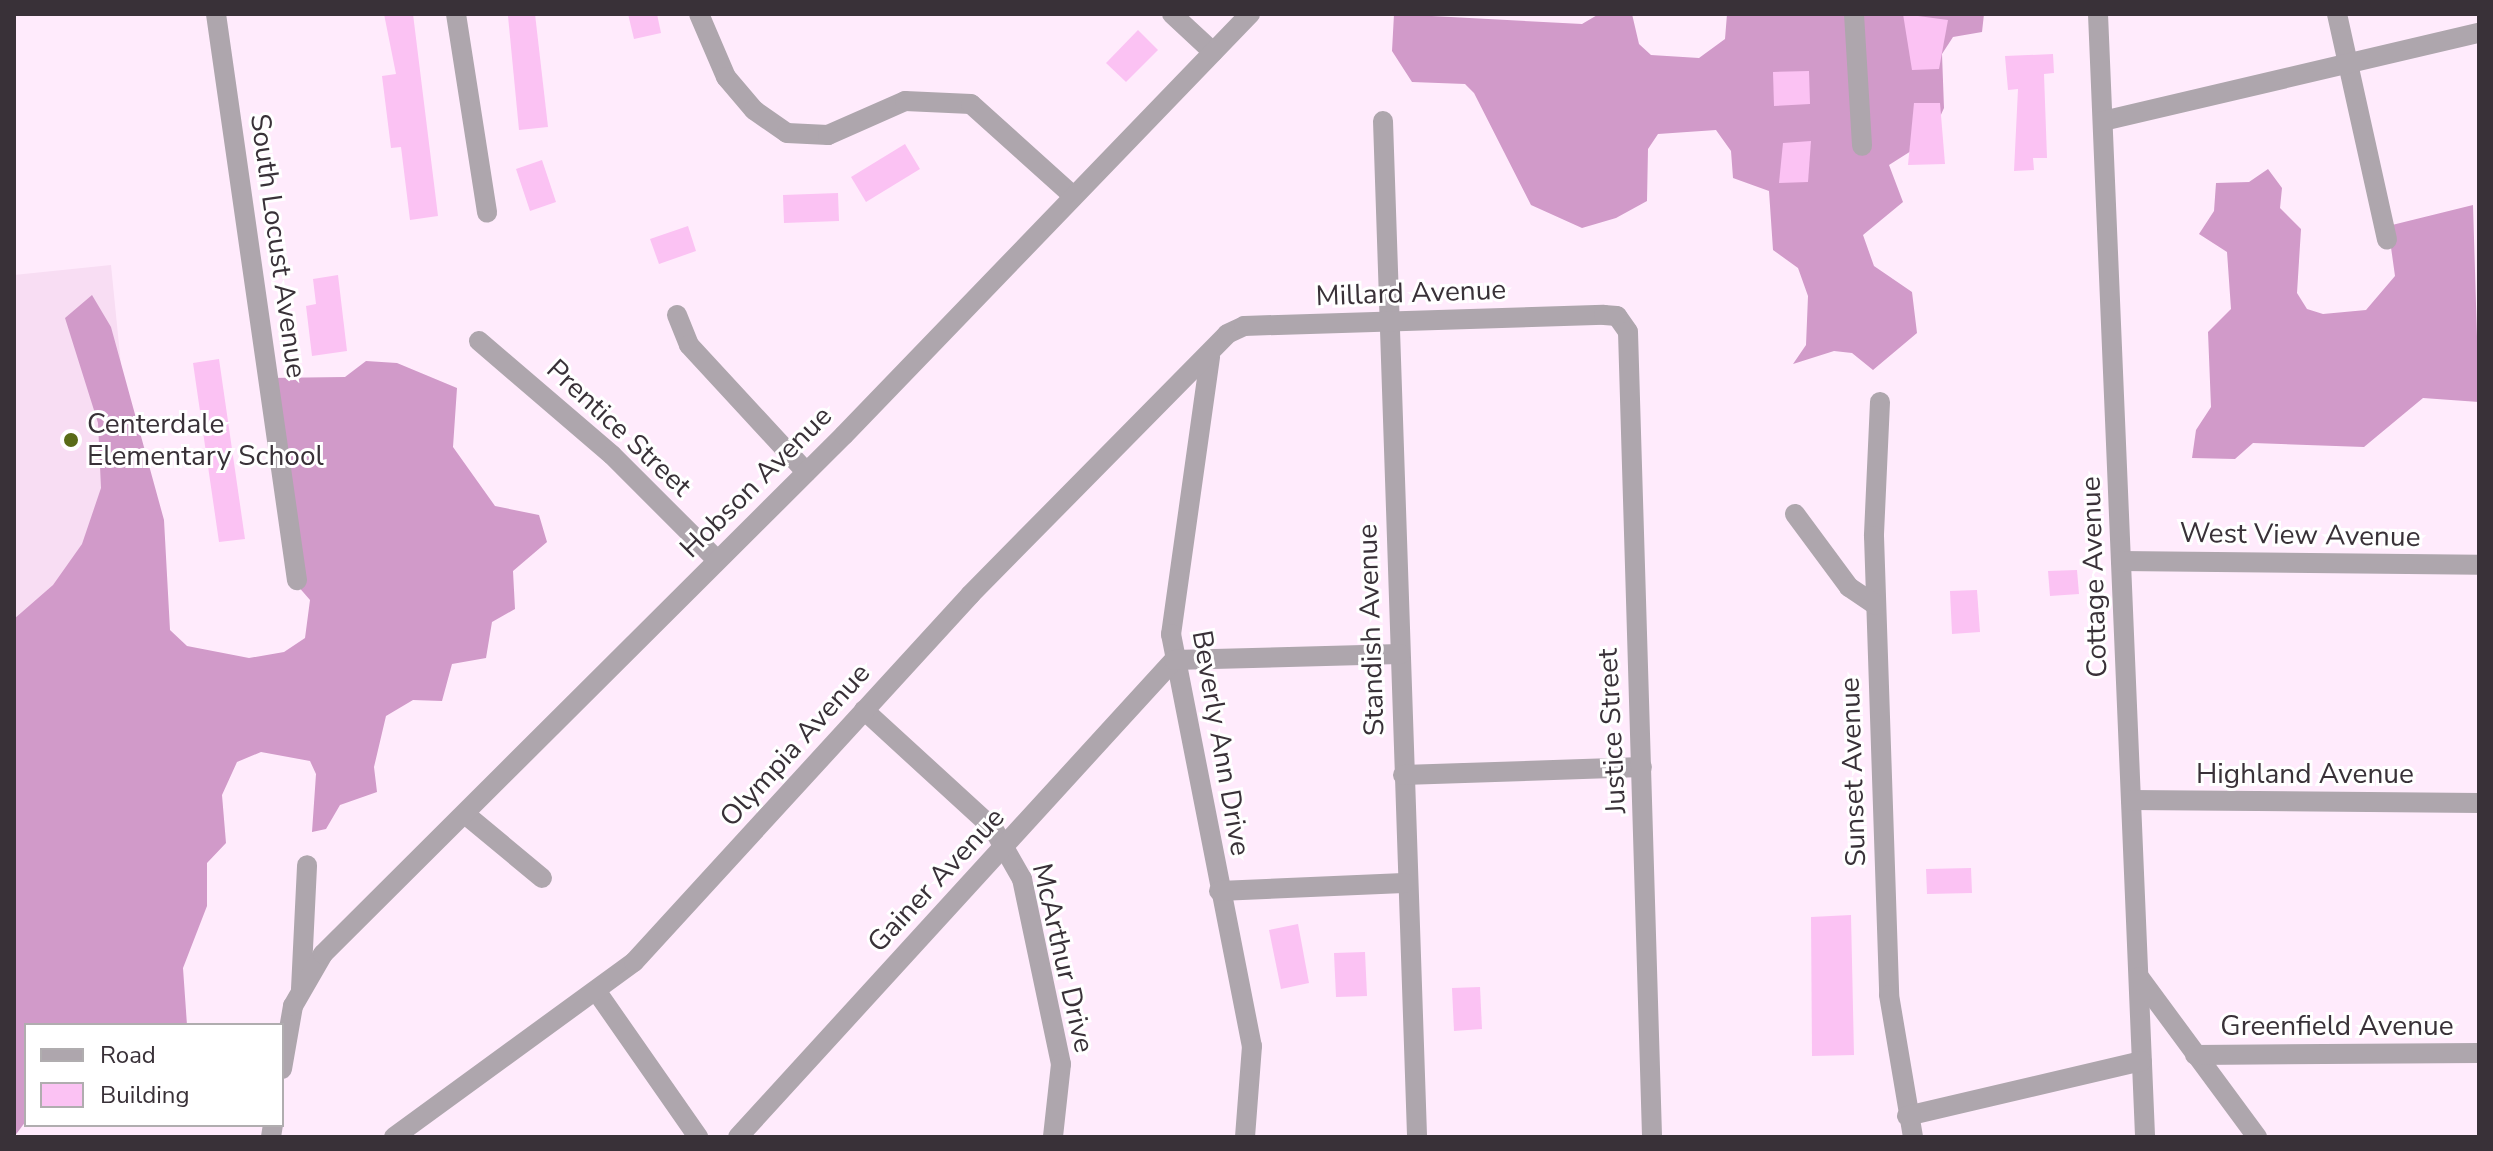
<!DOCTYPE html>
<style>
body{margin:0}
#map{position:relative;width:2493px;height:1151px;overflow:hidden;background:#ffebfc;font-family:"Nunito Sans",sans-serif}
div>[style]{position:absolute}
.built>*{inset:0;background:#f8ddf3}
.forest>*{inset:0;background:#d19ac9}
.building>*{inset:0;background:#fbc2f3}
.minor>*{height:20px;margin:-10px;padding:0 10px;transform-origin:10px;border-radius:10px;background:#aea6ad}
.tertiary>*{height:20px;margin:-10px;padding:0 10px;transform-origin:10px;border-radius:10px;background:#aea6ad}
.dots>*{width:22px;height:22px;translate:-50% -50%;box-sizing:border-box;border:4px solid #fff;border-radius:50%}
span{translate:-50% -50%;white-space:nowrap;text-align:center;line-height:1.15;-webkit-text-stroke:6px #fff;paint-order:stroke}
.street-label{font-size:28px;color:#393138}
.poi-label{font-size:28px;color:#393138}
.left{translate:0 -50%;text-align:left}
.frame{position:absolute;inset:0;border:16px solid #393138;pointer-events:none}
.legend{position:absolute;left:24px;top:1023px;width:260px;height:104px;box-sizing:border-box;background:#fff;border:2px solid #b0adaf;margin:0;padding:10px 14px;list-style:none;font-size:24px;color:#393138}
.legend li{display:flex;align-items:center;gap:16px;height:40px}
.legend b{width:40px;border:2px solid #b0adaf}
</style>
<div id="map">
<div class="built">
<i style="clip-path:polygon(111px 265px,145px 605px,14px 670px,14px 275px)"></i>
</div>
<div class="forest">
<i style="clip-path:polygon(1394px 14px,1582px 24px,1599px 14px,1632px 14px,1639px 44px,1651px 55px,1699px 58px,1725px 39px,1727px 14px,1984px 14px,1982px 32px,1953px 37px,1942px 54px,1944px 108px,1930px 139px,1889px 165px,1903px 202px,1863px 235px,1874px 266px,1912px 292px,1917px 333px,1873px 370px,1852px 353px,1834px 351px,1793px 364px,1806px 345px,1808px 296px,1798px 268px,1773px 250px,1769px 191px,1733px 178px,1731px 151px,1716px 130px,1658px 134px,1648px 149px,1647px 201px,1616px 218px,1582px 228px,1531px 205px,1474px 93px,1465px 84px,1412px 82px,1392px 51px)"></i>
<i style="clip-path:polygon(2268px 169px,2282px 188px,2280px 208px,2301px 229px,2297px 293px,2307px 309px,2323px 314px,2366px 310px,2395px 276px,2388px 226px,2473px 205px,2479px 402px,2423px 398px,2364px 447px,2253px 443px,2235px 459px,2192px 458px,2196px 430px,2211px 407px,2208px 332px,2231px 309px,2227px 252px,2199px 234px,2214px 211px,2216px 183px,2249px 182px)"></i>
<i style="clip-path:polygon(92px 295px,111px 327px,164px 520px,170px 630px,187px 646px,249px 658px,284px 652px,305px 638px,310px 600px,290px 577px,267px 378px,345px 377px,366px 361px,397px 363px,457px 388px,453px 447px,495px 506px,539px 515px,547px 542px,513px 571px,515px 609px,492px 622px,486px 658px,452px 664px,442px 701px,413px 700px,386px 716px,374px 767px,377px 792px,340px 805px,326px 829px,312px 832px,316px 774px,310px 761px,261px 752px,237px 762px,222px 795px,226px 843px,207px 863px,207px 906px,183px 968px,187px 1025px,26px 1025px,26px 1121px,14px 1137px,14px 619px,53px 585px,82px 544px,101px 488px,98px 423px,65px 318px)"></i>
</div>
<div class="building">
<i style="clip-path:polygon(384px 14px,413px 14px,438px 216px,410px 220px,401px 147px,391px 148px,382px 76px,396px 74px)"></i>
<i style="clip-path:polygon(535px 14px,548px 127px,519px 130px,508px 16px)"></i>
<i style="clip-path:polygon(628px 14px,657px 14px,661px 33px,634px 39px)"></i>
<i style="clip-path:polygon(1903px 14px,1948px 20px,1939px 69px,1912px 70px)"></i>
<i style="clip-path:polygon(1138px 30px,1158px 50px,1126px 82px,1106px 63px)"></i>
<i style="clip-path:polygon(2053px 54px,2054px 73px,2044px 74px,2047px 158px,2033px 158px,2034px 170px,2014px 171px,2018px 89px,2008px 90px,2005px 56px)"></i>
<i style="clip-path:polygon(1809px 71px,1810px 104px,1774px 106px,1773px 72px)"></i>
<i style="clip-path:polygon(1914px 103px,1940px 103px,1945px 164px,1908px 165px)"></i>
<i style="clip-path:polygon(1811px 141px,1808px 182px,1779px 183px,1783px 143px)"></i>
<i style="clip-path:polygon(905px 144px,920px 169px,866px 202px,851px 177px)"></i>
<i style="clip-path:polygon(542px 160px,556px 202px,530px 211px,516px 169px)"></i>
<i style="clip-path:polygon(838px 193px,839px 221px,784px 223px,783px 195px)"></i>
<i style="clip-path:polygon(688px 226px,696px 251px,659px 264px,650px 239px)"></i>
<i style="clip-path:polygon(338px 275px,347px 351px,312px 356px,306px 306px,316px 304px,313px 279px)"></i>
<i style="clip-path:polygon(219px 359px,245px 539px,219px 542px,193px 363px)"></i>
<i style="clip-path:polygon(2077px 570px,2079px 594px,2050px 596px,2048px 571px)"></i>
<i style="clip-path:polygon(1977px 590px,1980px 632px,1952px 634px,1950px 591px)"></i>
<i style="clip-path:polygon(1971px 868px,1972px 893px,1927px 894px,1926px 869px)"></i>
<i style="clip-path:polygon(1851px 915px,1854px 1055px,1812px 1056px,1811px 917px)"></i>
<i style="clip-path:polygon(1298px 924px,1309px 983px,1281px 989px,1269px 930px)"></i>
<i style="clip-path:polygon(1365px 952px,1367px 996px,1336px 997px,1334px 953px)"></i>
<i style="clip-path:polygon(1480px 987px,1482px 1029px,1454px 1031px,1452px 988px)"></i>
</div>
<div class="minor">
<i style="left:216px;top:14px;width:572px;rotate:81.86deg"></i>
<i style="left:456px;top:14px;width:201px;rotate:81.1deg"></i>
<i style="left:699px;top:14px;width:69px;rotate:66.8deg"></i>
<i style="left:726px;top:77px;width:43px;rotate:49.7deg"></i>
<i style="left:754px;top:110px;width:40px;rotate:34.9deg"></i>
<i style="left:787px;top:133px;width:41px;rotate:2.8deg"></i>
<i style="left:828px;top:135px;width:84px;rotate:-23.8deg"></i>
<i style="left:905px;top:101px;width:66px;rotate:2.6deg"></i>
<i style="left:971px;top:104px;width:137px;rotate:42deg"></i>
<i style="left:1172px;top:14px;width:56px;rotate:42.8deg"></i>
<i style="left:1854px;top:14px;width:132px;rotate:86.5deg"></i>
<i style="left:2098px;top:14px;width:1124px;rotate:87.6deg"></i>
<i style="left:2337px;top:14px;width:231px;rotate:77.5deg"></i>
<i style="left:1383px;top:121px;width:1017px;rotate:88.08deg"></i>
<i style="left:2103px;top:121px;width:386px;rotate:-13.2deg"></i>
<i style="left:677px;top:315px;width:32px;rotate:68deg"></i>
<i style="left:689px;top:345px;width:173px;rotate:47.3deg"></i>
<i style="left:479px;top:341px;width:175px;rotate:40.6deg"></i>
<i style="left:612px;top:455px;width:148px;rotate:45deg"></i>
<i style="left:1210px;top:357px;width:280px;rotate:98deg"></i>
<i style="left:1171px;top:634px;width:420px;rotate:78.9deg"></i>
<i style="left:1252px;top:1046px;width:91px;rotate:94.4deg"></i>
<i style="left:1880px;top:402px;width:134px;rotate:92.6deg"></i>
<i style="left:1874px;top:536px;width:459px;rotate:88.1deg"></i>
<i style="left:1889px;top:995px;width:144px;rotate:80.4deg"></i>
<i style="left:1795px;top:514px;width:91px;rotate:53.5deg"></i>
<i style="left:1849px;top:587px;width:32px;rotate:34deg"></i>
<i style="left:2121px;top:561px;width:358px;rotate:0.6deg"></i>
<i style="left:864px;top:710px;width:175px;rotate:42.5deg"></i>
<i style="left:993px;top:828px;width:59px;rotate:60.4deg"></i>
<i style="left:1022px;top:879px;width:189px;rotate:78.1deg"></i>
<i style="left:1061px;top:1064px;width:73px;rotate:96.3deg"></i>
<i style="left:1403px;top:775px;width:239px;rotate:-1.9deg"></i>
<i style="left:2131px;top:800px;width:348px;rotate:0.5deg"></i>
<i style="left:465px;top:814px;width:100px;rotate:39.7deg"></i>
<i style="left:1219px;top:891px;width:185px;rotate:-2.5deg"></i>
<i style="left:2139px;top:977px;width:199px;rotate:53.6deg"></i>
<i style="left:301px;top:989px;width:124px;rotate:-87.2deg"></i>
<i style="left:597px;top:992px;width:177px;rotate:55.1deg"></i>
<i style="left:2195px;top:1055px;width:284px;rotate:-0.4deg"></i>
<i style="left:1907px;top:1116px;width:241px;rotate:-13.2deg"></i>
<i style="left:394px;top:1137px;width:297px;rotate:-36.1deg"></i>
<i style="left:634px;top:962px;width:498px;rotate:-47.5deg"></i>
<i style="left:970px;top:595px;width:366px;rotate:-45.4deg"></i>
<i style="left:1227px;top:334px;width:19px;rotate:-25deg"></i>
<i style="left:1244px;top:326px;width:360px;rotate:-1.8deg"></i>
<i style="left:1604px;top:315px;width:13px;rotate:4deg"></i>
<i style="left:1617px;top:316px;width:19px;rotate:55deg"></i>
<i style="left:1628px;top:332px;width:805px;rotate:88.29deg"></i>
<i style="left:738px;top:1137px;width:646px;rotate:-47.57deg"></i>
<i style="left:1174px;top:660px;width:226px;rotate:-1.5deg"></i>
</div>
<div class="tertiary">
<i style="left:282px;top:1069px;width:64px;rotate:-80.1deg"></i>
<i style="left:293px;top:1006px;width:60px;rotate:-60deg"></i>
<i style="left:323px;top:954px;width:735px;rotate:-44.89deg"></i>
<i style="left:844px;top:435px;width:585px;rotate:-46.04deg"></i>
<i style="left:271px;top:1137px;width:12px;rotate:-81deg"></i>
</div>
<div class="dots">
<i style="left:71px;top:440px;background:#596b17"></i>
</div>
<div class="street-label">
<span style="left:278px;top:246px;rotate:82deg">South Locust Avenue</span>
<span style="left:1411px;top:293px;rotate:-2deg">Millard Avenue</span>
<span style="left:619px;top:428px;rotate:43deg">Prentice Street</span>
<span style="left:756px;top:482px;rotate:-45deg">Hobson Avenue</span>
<span style="left:2300px;top:535px;rotate:1deg">West View Avenue</span>
<span style="left:2094px;top:577px;rotate:-92deg">Cottage Avenue</span>
<span style="left:1371px;top:630px;rotate:-92deg">Standish Avenue</span>
<span style="left:1612px;top:731px;rotate:-93deg">Justice Street</span>
<span style="left:1221px;top:743px;rotate:80deg">Beverly Ann Drive</span>
<span style="left:795px;top:745px;rotate:-48deg">Olympia Avenue</span>
<span style="left:1853px;top:772px;rotate:-92deg">Sunset Avenue</span>
<span style="left:2305px;top:774px">Highland Avenue</span>
<span style="left:936px;top:880px;rotate:-47deg">Gainer Avenue</span>
<span style="left:1063px;top:958px;rotate:77deg">McArthur Drive</span>
<span style="left:2337px;top:1026px">Greenfield Avenue</span>
</div>
<div class="poi-label">
<span class="left" style="left:87px;top:440px">Centerdale<br>Elementary School</span>
</div>
<div class="frame"></div>
<ul class="legend">
<li><b style="height:10px;background:#aea6ad"></b>Road</li>
<li><b style="height:22px;background:#fbc2f3"></b>Building</li>
</ul>
</div>
